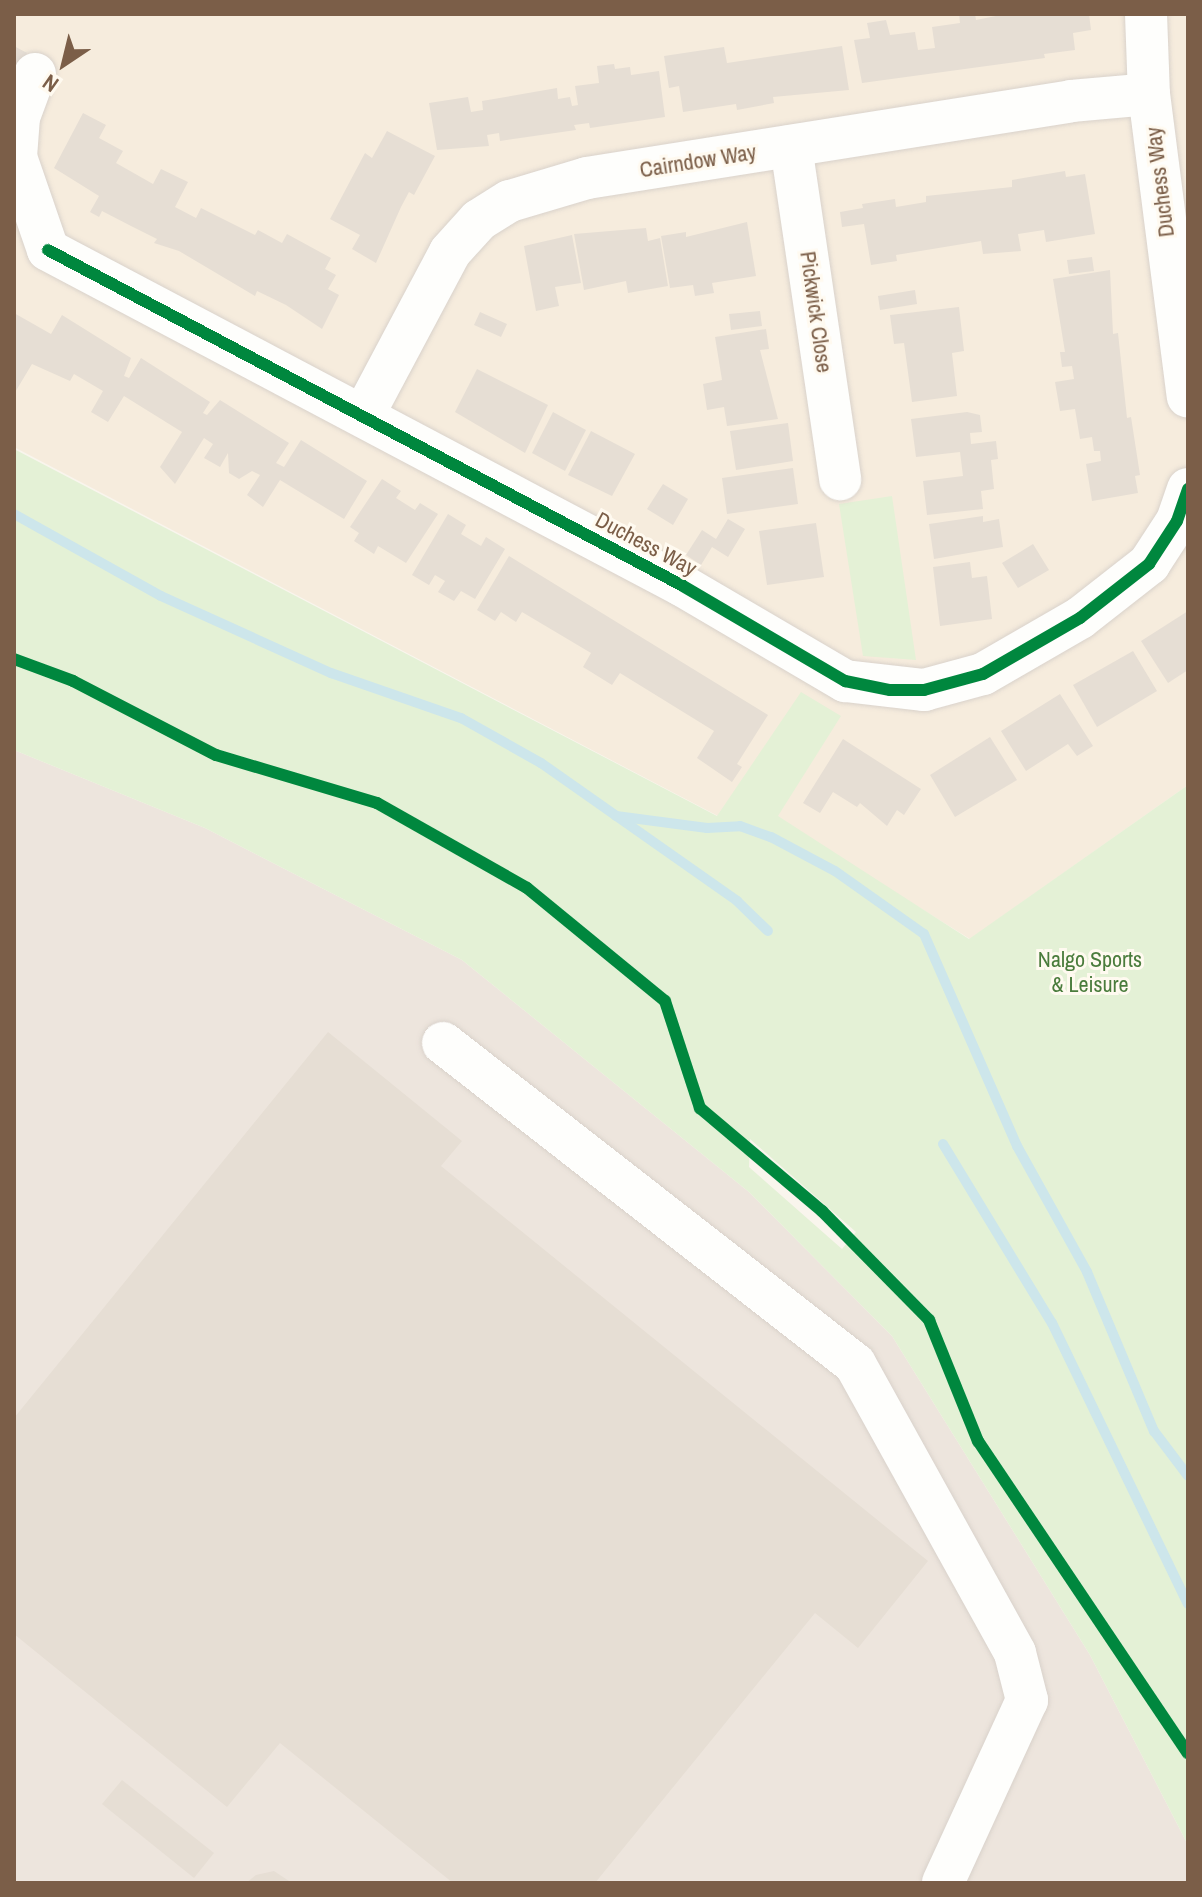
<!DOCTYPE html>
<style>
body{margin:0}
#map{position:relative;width:1202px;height:1897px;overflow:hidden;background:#f9f5ed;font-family:"Archivo Narrow",sans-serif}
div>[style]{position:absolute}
.residential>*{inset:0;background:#f6ecdd}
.industrial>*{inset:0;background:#ede5dd}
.green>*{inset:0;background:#e4f1d6}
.stream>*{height:10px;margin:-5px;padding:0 5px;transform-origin:5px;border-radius:5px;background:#cde6eb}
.building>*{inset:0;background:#e6ded4}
.roads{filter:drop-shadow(0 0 2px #d9d2cb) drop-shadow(0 0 2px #d9d2cb)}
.minor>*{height:42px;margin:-21px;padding:0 21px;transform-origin:21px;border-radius:21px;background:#fefefc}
.cycleway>*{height:12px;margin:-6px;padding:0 6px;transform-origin:6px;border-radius:6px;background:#00873e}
span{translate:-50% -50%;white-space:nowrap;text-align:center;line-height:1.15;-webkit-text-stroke:6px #fffaf0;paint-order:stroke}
.street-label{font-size:22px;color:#7b5e48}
.park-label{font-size:22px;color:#4a7c3c}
.frame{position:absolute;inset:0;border:16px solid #7b5e48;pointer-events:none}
.north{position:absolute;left:24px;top:24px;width:80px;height:80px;-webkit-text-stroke:6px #fffaf0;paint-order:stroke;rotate:215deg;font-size:22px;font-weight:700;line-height:32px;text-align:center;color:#7b5e48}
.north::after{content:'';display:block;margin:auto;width:28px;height:36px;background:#7b5e48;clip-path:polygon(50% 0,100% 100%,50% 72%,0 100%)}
</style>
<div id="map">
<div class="residential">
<i style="clip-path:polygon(14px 14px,1188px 14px,1188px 785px,970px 939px,734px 792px,718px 816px,14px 447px)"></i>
</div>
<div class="industrial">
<i style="clip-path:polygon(14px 750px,205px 828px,462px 960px,749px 1192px,892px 1336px,1090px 1655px,1188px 1845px,1188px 1883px,14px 1883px)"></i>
</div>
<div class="green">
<i style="clip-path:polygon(evenodd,14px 449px,717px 816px,801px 692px,841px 716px,778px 816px,969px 939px,1188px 785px,1188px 1845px,1090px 1655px,892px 1336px,749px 1192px,462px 960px,205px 828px,14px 750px,14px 449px,750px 1139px,856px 1232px,842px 1249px,749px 1167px,750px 1139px)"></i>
<i style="clip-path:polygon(892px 496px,916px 660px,863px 656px,839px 504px)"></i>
</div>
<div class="stream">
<i style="left:14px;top:514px;width:168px;rotate:29.2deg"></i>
<i style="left:161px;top:596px;width:187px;rotate:24.4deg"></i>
<i style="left:331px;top:673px;width:138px;rotate:19.1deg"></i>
<i style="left:461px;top:718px;width:92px;rotate:29.4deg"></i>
<i style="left:541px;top:763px;width:240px;rotate:35.1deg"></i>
<i style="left:737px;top:901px;width:43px;rotate:44.1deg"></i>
<i style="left:616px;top:816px;width:92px;rotate:7.5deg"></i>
<i style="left:707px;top:828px;width:33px;rotate:-3deg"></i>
<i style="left:740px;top:826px;width:33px;rotate:20deg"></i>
<i style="left:771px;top:837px;width:72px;rotate:28deg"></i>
<i style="left:835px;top:871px;width:109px;rotate:35.3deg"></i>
<i style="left:924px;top:934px;width:232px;rotate:66.3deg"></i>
<i style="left:1017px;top:1146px;width:144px;rotate:60.9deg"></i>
<i style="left:1087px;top:1272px;width:173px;rotate:67.2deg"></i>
<i style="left:1154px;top:1431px;width:56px;rotate:52.9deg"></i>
<i style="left:943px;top:1144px;width:210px;rotate:58.7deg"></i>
<i style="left:1052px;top:1323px;width:312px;rotate:64.2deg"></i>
</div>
<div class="building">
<i style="clip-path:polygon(959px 14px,975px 14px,976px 20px,1006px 14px,1089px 14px,1091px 30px,1073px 33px,1075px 50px,1044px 54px,1045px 58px,862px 83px,854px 40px,870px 38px,867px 23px,886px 20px,890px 35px,915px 32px,918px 50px,935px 48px,932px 27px,960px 23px)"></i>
<i style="clip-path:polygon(14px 46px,27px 53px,14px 79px)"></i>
<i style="clip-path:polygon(842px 46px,849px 90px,773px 97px,774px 103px,737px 110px,736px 104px,683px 112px,679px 86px,669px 88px,664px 56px,724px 47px,727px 63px)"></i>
<i style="clip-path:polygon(614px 64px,615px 69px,630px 67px,631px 75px,659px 71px,665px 117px,590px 128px,589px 123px,574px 125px,576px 130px,500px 141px,499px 133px,487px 135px,489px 146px,437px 150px,429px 103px,468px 97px,471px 112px,483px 110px,482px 101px,557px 88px,558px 99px,570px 97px,572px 106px,578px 105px,575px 86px,599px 83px,597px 66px)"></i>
<i style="clip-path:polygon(83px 113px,106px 125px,99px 138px,123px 151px,116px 163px,153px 184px,161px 169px,188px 182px,175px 207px,196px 218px,201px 208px,255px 235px,258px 230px,282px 243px,287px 234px,331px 258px,325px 269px,336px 275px,328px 289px,339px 295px,322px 329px,286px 305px,257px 291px,255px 296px,179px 251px,154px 243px,157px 239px,131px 226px,102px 211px,99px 217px,90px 212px,99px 196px,54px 168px)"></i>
<i style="clip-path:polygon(387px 131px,435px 156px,414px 195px,409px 192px,401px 207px,376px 263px,352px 249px,360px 235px,330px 219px,365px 153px,372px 158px)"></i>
<i style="clip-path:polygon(1065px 171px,1066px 177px,1085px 174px,1095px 234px,1046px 242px,1044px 230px,1018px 234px,1021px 251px,983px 254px,981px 241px,896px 255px,897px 261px,871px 265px,864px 224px,842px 227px,840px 212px,863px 208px,862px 204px,895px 199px,896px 207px,926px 202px,926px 196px,1012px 187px,1012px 180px)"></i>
<i style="clip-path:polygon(747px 222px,756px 276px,712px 283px,714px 293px,695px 296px,693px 285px,670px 288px,661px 236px,686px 232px,686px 237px)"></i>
<i style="clip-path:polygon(646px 228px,648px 241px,660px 238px,668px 286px,628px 293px,626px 281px,584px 290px,574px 234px)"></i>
<i style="clip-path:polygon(572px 235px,581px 283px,555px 287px,559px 306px,536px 311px,524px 246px)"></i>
<i style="clip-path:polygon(1092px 257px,1094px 271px,1069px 274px,1067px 260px)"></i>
<i style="clip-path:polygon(1110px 270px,1113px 334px,1118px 333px,1127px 418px,1131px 417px,1140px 475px,1135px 476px,1138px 493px,1092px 501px,1086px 464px,1101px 461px,1100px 451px,1094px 451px,1092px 437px,1080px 439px,1075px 409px,1060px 411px,1055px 382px,1074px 379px,1072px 366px,1062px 367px,1060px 352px,1065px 352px,1053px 279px)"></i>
<i style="clip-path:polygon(915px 290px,917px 304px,880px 310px,878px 296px)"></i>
<i style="clip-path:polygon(959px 307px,964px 351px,952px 353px,957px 396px,912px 402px,904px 343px,894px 344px,890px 315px)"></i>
<i style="clip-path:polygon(760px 311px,762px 326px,731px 330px,729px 314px)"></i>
<i style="clip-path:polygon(480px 312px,507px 324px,501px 337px,474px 325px)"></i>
<i style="clip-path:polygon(14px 313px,51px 334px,62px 315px,131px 358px,124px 376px,129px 378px,141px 358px,210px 402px,203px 413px,207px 415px,220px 400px,289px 443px,276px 463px,284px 467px,301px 440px,367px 481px,344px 519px,280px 480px,263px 507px,247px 495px,260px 475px,252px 471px,239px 479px,229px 473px,228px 453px,220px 467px,204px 458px,213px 444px,204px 438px,175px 484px,160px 467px,182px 432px,124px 396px,108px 422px,91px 412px,103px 391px,74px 374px,70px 381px,32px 364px,14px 394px)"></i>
<i style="clip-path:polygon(766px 329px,769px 349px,760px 350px,778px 419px,727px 426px,724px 407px,707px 410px,703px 384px,722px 380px,715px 337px)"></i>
<i style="clip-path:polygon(477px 369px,548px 405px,525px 453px,455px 412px)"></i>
<i style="clip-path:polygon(553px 412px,586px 430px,565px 471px,532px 453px)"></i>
<i style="clip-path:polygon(967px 412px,980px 415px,982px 432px,970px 433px,971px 444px,996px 441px,998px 459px,991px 460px,994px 489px,981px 491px,983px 509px,927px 515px,923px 481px,963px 476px,960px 452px,916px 457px,911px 419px)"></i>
<i style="clip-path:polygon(788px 423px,793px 461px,736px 470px,730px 431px)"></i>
<i style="clip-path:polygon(591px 431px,635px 454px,612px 496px,568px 475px)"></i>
<i style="clip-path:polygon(793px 468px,798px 504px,727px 514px,722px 478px)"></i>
<i style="clip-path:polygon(382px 479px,401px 491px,396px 498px,415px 510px,420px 503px,438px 514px,406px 563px,378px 546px,374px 554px,354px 541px,359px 533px,350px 527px)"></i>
<i style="clip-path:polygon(663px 484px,688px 499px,673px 525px,647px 509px)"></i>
<i style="clip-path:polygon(448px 514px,466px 525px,461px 534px,481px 546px,486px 537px,505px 549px,475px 599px,461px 591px,454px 601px,438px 592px,445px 581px,435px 575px,429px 585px,412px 575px)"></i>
<i style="clip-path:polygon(983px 516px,983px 522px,999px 519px,1003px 547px,934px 559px,929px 524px)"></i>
<i style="clip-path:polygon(728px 519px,745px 529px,728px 557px,712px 547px,701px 565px,686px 555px,702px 530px,716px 539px)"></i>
<i style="clip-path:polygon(816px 523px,824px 577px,767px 585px,759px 531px)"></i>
<i style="clip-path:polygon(1033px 544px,1049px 570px,1018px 588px,1002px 563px)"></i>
<i style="clip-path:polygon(509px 556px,768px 715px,737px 764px,742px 767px,732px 782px,697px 758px,714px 731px,620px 673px,612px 685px,583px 667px,591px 653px,522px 612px,516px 622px,501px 612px,495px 621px,477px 610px)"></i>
<i style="clip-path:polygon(970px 562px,972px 578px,987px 576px,992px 619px,940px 626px,933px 567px)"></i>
<i style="clip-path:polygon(1188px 611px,1188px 670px,1168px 683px,1141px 641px)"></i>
<i style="clip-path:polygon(1133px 651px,1157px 691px,1097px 727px,1073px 685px)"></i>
<i style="clip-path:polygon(1060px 694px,1093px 746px,1077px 756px,1068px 744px,1026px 771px,1001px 731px)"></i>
<i style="clip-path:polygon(990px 737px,1017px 780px,955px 817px,930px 775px)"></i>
<i style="clip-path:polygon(843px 739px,921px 789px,904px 815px,897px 810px,887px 826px,860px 803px,857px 807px,833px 792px,820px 813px,803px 803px)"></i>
<i style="clip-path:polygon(328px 1032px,462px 1141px,441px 1166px,928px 1561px,858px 1648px,815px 1613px,595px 1883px,453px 1883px,280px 1743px,227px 1807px,14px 1634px,14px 1418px)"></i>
<i style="clip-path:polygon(122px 1780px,214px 1853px,194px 1878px,102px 1804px)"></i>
<i style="clip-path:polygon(274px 1871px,292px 1883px,246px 1883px,256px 1875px)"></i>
</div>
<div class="roads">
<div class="minor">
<i style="left:1146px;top:14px;width:80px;rotate:87.9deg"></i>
<i style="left:1149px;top:94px;width:305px;rotate:82.7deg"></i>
<i style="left:35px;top:74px;width:46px;rotate:110.4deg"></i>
<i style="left:19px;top:117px;width:40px;rotate:94.3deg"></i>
<i style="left:16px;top:157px;width:98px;rotate:71deg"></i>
<i style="left:48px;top:250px;width:718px;rotate:27.88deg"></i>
<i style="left:683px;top:586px;width:188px;rotate:30.4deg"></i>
<i style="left:845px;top:681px;width:80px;rotate:6.5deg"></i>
<i style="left:924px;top:690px;width:61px;rotate:-15.2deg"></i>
<i style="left:983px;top:674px;width:112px;rotate:-30deg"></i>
<i style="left:1080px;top:618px;width:88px;rotate:-38deg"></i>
<i style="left:1149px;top:564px;width:51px;rotate:-56.9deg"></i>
<i style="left:1177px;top:521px;width:34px;rotate:-71deg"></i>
<i style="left:791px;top:146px;width:337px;rotate:81.6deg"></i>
<i style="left:364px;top:414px;width:183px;rotate:-62deg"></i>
<i style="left:450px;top:252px;width:43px;rotate:-47.8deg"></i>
<i style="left:479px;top:220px;width:36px;rotate:-32deg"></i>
<i style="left:510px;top:201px;width:80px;rotate:-16.6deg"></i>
<i style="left:587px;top:178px;width:490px;rotate:-9deg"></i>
<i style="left:1071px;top:101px;width:78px;rotate:-5.1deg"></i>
<i style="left:443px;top:1043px;width:522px;rotate:37.92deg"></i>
<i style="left:855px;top:1364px;width:330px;rotate:61deg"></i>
<i style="left:1015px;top:1653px;width:49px;rotate:75.7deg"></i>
<i style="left:1027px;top:1700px;width:201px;rotate:114.7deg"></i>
</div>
</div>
<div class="cycleway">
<i style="left:48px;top:250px;width:718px;rotate:27.88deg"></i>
<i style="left:683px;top:586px;width:188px;rotate:30.4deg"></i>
<i style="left:845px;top:681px;width:46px;rotate:11.3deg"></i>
<i style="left:890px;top:690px;width:34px"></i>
<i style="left:924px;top:690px;width:61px;rotate:-15.2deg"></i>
<i style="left:983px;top:674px;width:112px;rotate:-30deg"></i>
<i style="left:1080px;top:618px;width:88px;rotate:-38deg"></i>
<i style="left:1149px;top:564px;width:51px;rotate:-56.9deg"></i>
<i style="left:1177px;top:521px;width:34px;rotate:-71deg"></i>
<i style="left:14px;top:659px;width:63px;rotate:20.4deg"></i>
<i style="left:73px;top:681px;width:161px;rotate:27.4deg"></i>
<i style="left:216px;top:755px;width:168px;rotate:16.6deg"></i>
<i style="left:377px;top:803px;width:172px;rotate:29.5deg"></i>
<i style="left:527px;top:888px;width:178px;rotate:39.3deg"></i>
<i style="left:665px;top:1001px;width:113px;rotate:71.9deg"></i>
<i style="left:700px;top:1108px;width:160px;rotate:40.2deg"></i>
<i style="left:822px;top:1211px;width:153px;rotate:45.5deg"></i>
<i style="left:929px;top:1320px;width:131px;rotate:68deg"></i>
<i style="left:978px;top:1441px;width:376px;rotate:56.1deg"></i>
</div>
<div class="street-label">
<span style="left:698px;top:161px;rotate:-9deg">Cairndow Way</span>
<span style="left:1160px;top:182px;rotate:-97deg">Duchess Way</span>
<span style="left:816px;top:312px;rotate:82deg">Pickwick Close</span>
<span style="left:646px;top:544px;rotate:28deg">Duchess Way</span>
</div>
<div class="park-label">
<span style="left:1090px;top:972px">Nalgo Sports<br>&amp; Leisure</span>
</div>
<div class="frame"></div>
<div class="north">N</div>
</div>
